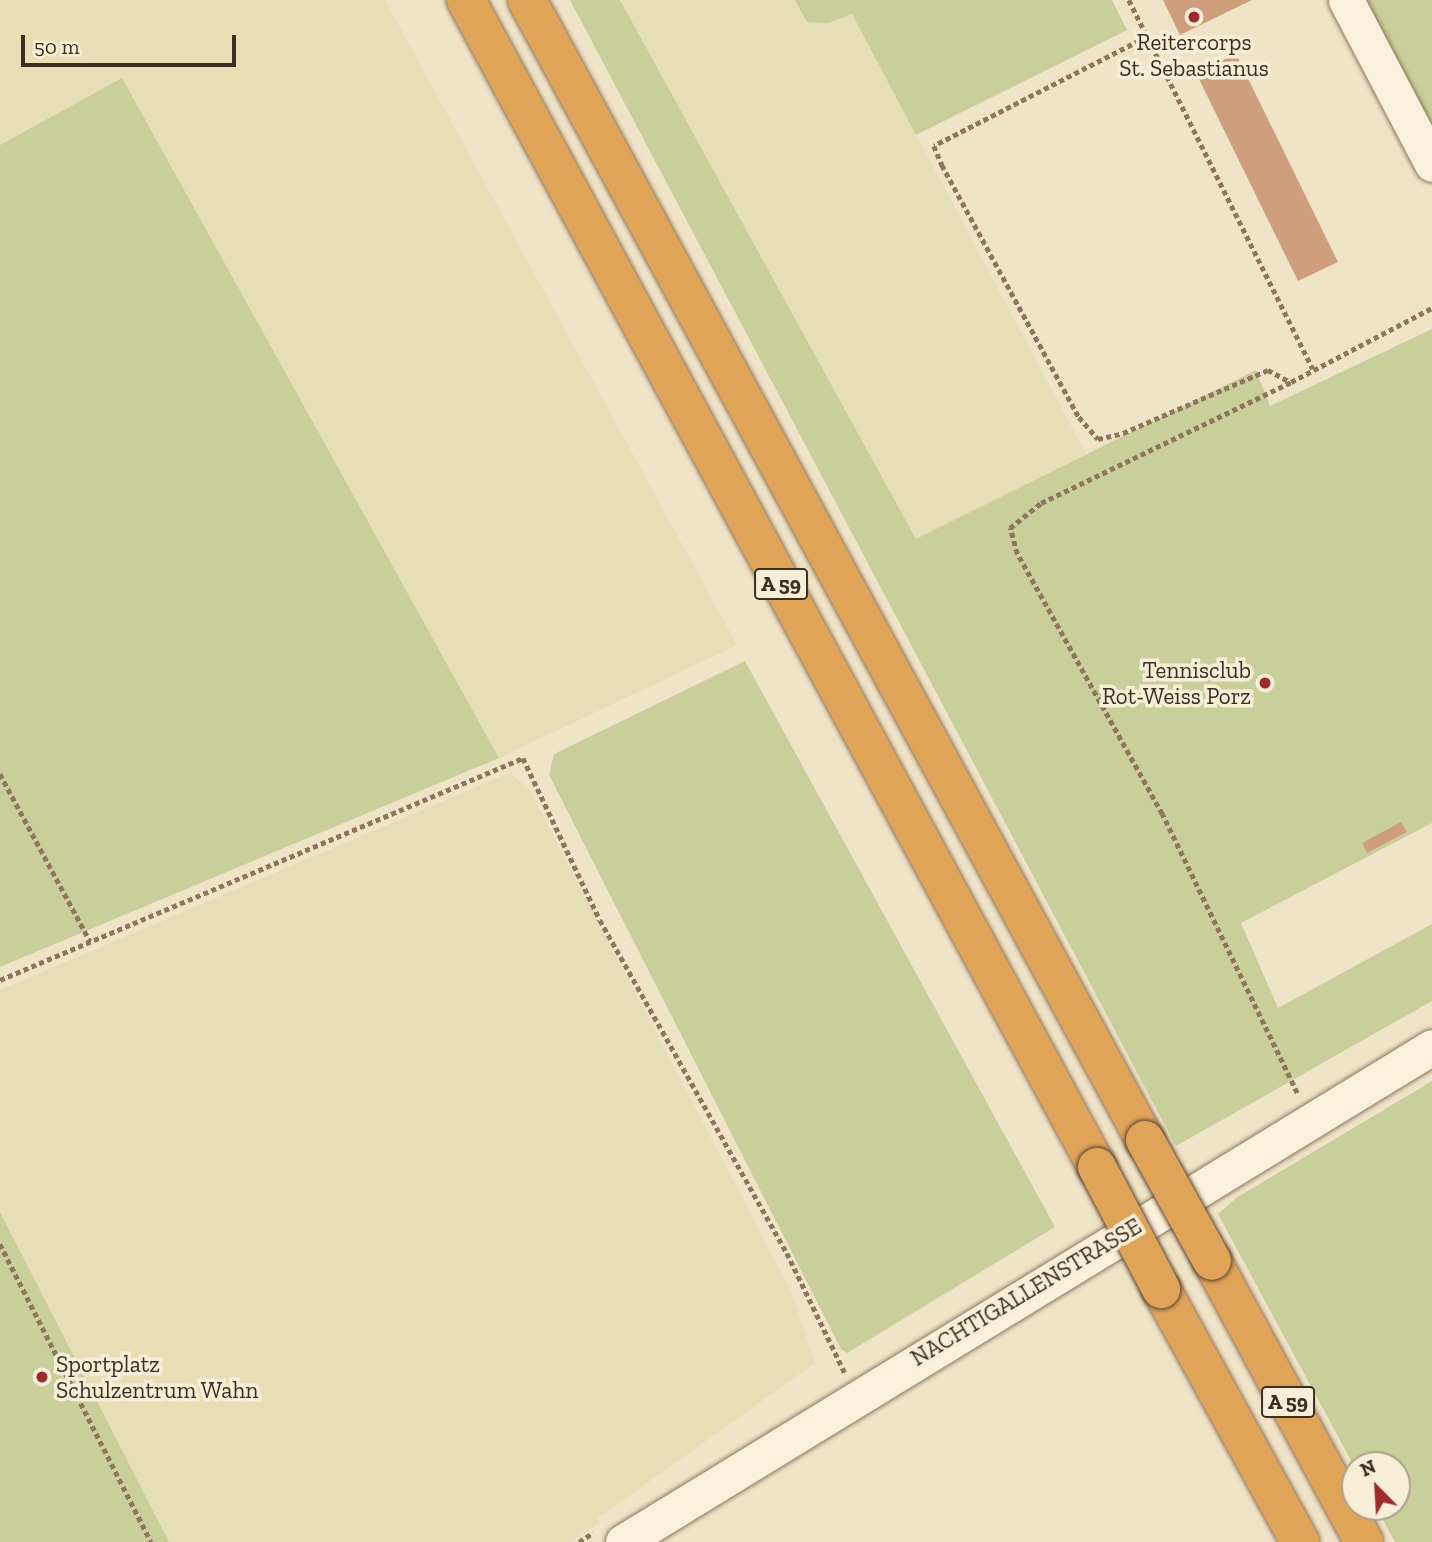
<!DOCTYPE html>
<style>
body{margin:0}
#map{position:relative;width:1432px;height:1542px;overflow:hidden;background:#f0e4c8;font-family:"Zilla Slab",serif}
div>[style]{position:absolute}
.farmland>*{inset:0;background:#e6deb5}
.green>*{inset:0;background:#c9cf9b}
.building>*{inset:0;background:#cf9f7d}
.path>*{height:4.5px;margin-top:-2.25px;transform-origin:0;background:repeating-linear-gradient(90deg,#8d765c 0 5px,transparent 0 8.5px)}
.roads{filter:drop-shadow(0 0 2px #8d765c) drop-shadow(0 0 2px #8d765c)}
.minor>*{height:35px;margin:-17.5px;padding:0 17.5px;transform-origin:17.5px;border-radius:17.5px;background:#faf1dc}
.highway>*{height:38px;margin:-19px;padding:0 19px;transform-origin:19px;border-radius:19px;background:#e0a458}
.bridges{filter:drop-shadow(0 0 2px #5b4430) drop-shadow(0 0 2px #5b4430)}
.highway-bridge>*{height:38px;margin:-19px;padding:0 19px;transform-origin:19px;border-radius:19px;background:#e0a458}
.dots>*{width:19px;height:19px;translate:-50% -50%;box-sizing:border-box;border:4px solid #f7eed8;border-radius:50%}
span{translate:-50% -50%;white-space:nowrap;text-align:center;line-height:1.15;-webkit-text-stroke:7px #f7eed8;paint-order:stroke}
.shield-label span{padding:2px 5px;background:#f7eed8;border:2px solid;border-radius:5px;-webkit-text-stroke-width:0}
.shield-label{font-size:21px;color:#3d2e20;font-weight:700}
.poi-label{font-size:23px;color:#3d2e20}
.right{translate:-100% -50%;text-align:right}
.left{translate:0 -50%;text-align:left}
.street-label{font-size:23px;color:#3d2e20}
.north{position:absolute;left:1341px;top:1451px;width:70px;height:70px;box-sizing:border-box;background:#f7eed8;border:2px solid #ada18e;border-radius:50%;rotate:336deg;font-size:19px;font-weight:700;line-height:28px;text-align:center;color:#3d2e20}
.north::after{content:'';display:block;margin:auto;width:24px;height:32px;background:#9e2a2b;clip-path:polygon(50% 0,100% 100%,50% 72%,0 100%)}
.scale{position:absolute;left:21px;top:35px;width:215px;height:32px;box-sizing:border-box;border:4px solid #3d2e20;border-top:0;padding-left:9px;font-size:21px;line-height:24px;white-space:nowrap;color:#3d2e20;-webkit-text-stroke:5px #f7eed8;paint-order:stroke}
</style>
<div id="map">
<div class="farmland">
<i style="clip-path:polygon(0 0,385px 0,737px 645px,499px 758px,122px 79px,0 145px)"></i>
<i style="clip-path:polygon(620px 0,795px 0,808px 22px,828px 23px,852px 14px,1086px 454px,916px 539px)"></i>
<i style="clip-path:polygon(509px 773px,528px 787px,792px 1293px,815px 1363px,598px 1518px,600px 1523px,571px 1542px,169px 1542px,0 1212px,0 990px)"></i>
</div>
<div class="green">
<i style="clip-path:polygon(570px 0,620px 0,916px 539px,1256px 370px,1270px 406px,1432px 329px,1432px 823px,1241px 923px,1278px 1008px,1432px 924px,1432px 1001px,1176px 1146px)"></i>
<i style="clip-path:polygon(795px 0,1112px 0,1127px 30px,916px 135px,852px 14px,828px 23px,807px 22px)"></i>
<i style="clip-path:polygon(1340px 0,1432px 0,1432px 167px)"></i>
<i style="clip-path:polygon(122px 78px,499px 758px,0 967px,0 145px)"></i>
<i style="clip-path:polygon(745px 661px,1055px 1227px,847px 1353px,841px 1349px,549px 775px,554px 754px)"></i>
<i style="clip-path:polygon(1432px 1081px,1432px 1542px,1395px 1542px,1376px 1507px,1397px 1507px,1397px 1465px,1355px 1468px,1218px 1214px,1236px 1198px)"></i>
<i style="clip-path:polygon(0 1212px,169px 1542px,0 1542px)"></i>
</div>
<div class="building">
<i style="clip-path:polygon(1163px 0,1252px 0,1180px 35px)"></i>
<i style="clip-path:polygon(1236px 54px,1338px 262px,1298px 281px,1196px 73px)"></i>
<i style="clip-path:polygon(1401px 822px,1407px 832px,1367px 853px,1362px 843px)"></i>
</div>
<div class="path">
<i style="left:1129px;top:0;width:412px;rotate:63.5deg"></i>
<i style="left:1147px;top:37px;width:239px;rotate:152.9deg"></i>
<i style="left:934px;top:146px;width:21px;rotate:67deg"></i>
<i style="left:942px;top:165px;width:287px;rotate:61.5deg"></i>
<i style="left:1079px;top:417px;width:29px;rotate:49deg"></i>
<i style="left:1098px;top:439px;width:26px;rotate:-13deg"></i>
<i style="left:1123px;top:433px;width:158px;rotate:-23.5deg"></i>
<i style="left:1268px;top:370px;width:26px;rotate:28deg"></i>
<i style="left:0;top:774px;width:190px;rotate:61.7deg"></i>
<i style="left:0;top:980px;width:568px;rotate:-23deg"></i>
<i style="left:523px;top:758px;width:179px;rotate:64.6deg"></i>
<i style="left:600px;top:920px;width:382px;rotate:60.7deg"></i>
<i style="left:787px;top:1253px;width:133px;rotate:64.2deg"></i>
<i style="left:1297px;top:1093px;width:310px;rotate:-115.8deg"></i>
<i style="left:1162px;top:814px;width:298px;rotate:-119.1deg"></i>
<i style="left:1017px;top:554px;width:27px;rotate:-105deg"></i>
<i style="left:1010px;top:528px;width:40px;rotate:-39deg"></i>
<i style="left:1041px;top:503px;width:278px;rotate:-25.8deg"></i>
<i style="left:1291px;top:382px;width:159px;rotate:-27.7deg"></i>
<i style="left:0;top:1244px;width:334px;rotate:63.1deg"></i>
<i style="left:579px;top:1542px;width:17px;rotate:-33deg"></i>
</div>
<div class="roads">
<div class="minor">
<i style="left:1346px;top:0;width:185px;rotate:62.3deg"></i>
<i style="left:623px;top:1542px;width:948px;rotate:-31.46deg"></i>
</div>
<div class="highway">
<i style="left:466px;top:0;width:1327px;rotate:61.6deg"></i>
<i style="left:527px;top:0;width:1297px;rotate:61.54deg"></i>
<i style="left:1212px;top:1261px;width:319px;rotate:61.6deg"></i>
<i style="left:1161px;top:1289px;width:289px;rotate:61.2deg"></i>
</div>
</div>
<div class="bridges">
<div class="highway-bridge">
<i style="left:1145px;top:1140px;width:138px;rotate:61deg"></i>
<i style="left:1097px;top:1167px;width:138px;rotate:62.3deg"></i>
</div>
</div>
<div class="dots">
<i style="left:1194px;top:17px;background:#9e2a2b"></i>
<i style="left:1265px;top:683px;background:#9e2a2b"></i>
<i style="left:42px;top:1377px;background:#9e2a2b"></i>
</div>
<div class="shield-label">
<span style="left:781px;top:584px">A 59</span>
<span style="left:1288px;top:1402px">A 59</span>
</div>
<div class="poi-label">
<span style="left:1194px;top:55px">Reitercorps<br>St. Sebastianus</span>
<span class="right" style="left:1251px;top:683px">Tennisclub<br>Rot-Weiss Porz</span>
<span class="left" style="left:56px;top:1377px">Sportplatz<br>Schulzentrum Wahn</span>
</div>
<div class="street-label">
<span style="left:1026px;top:1292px;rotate:-31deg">NACHTIGALLENSTRASSE</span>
</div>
<div class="north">N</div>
<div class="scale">50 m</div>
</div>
